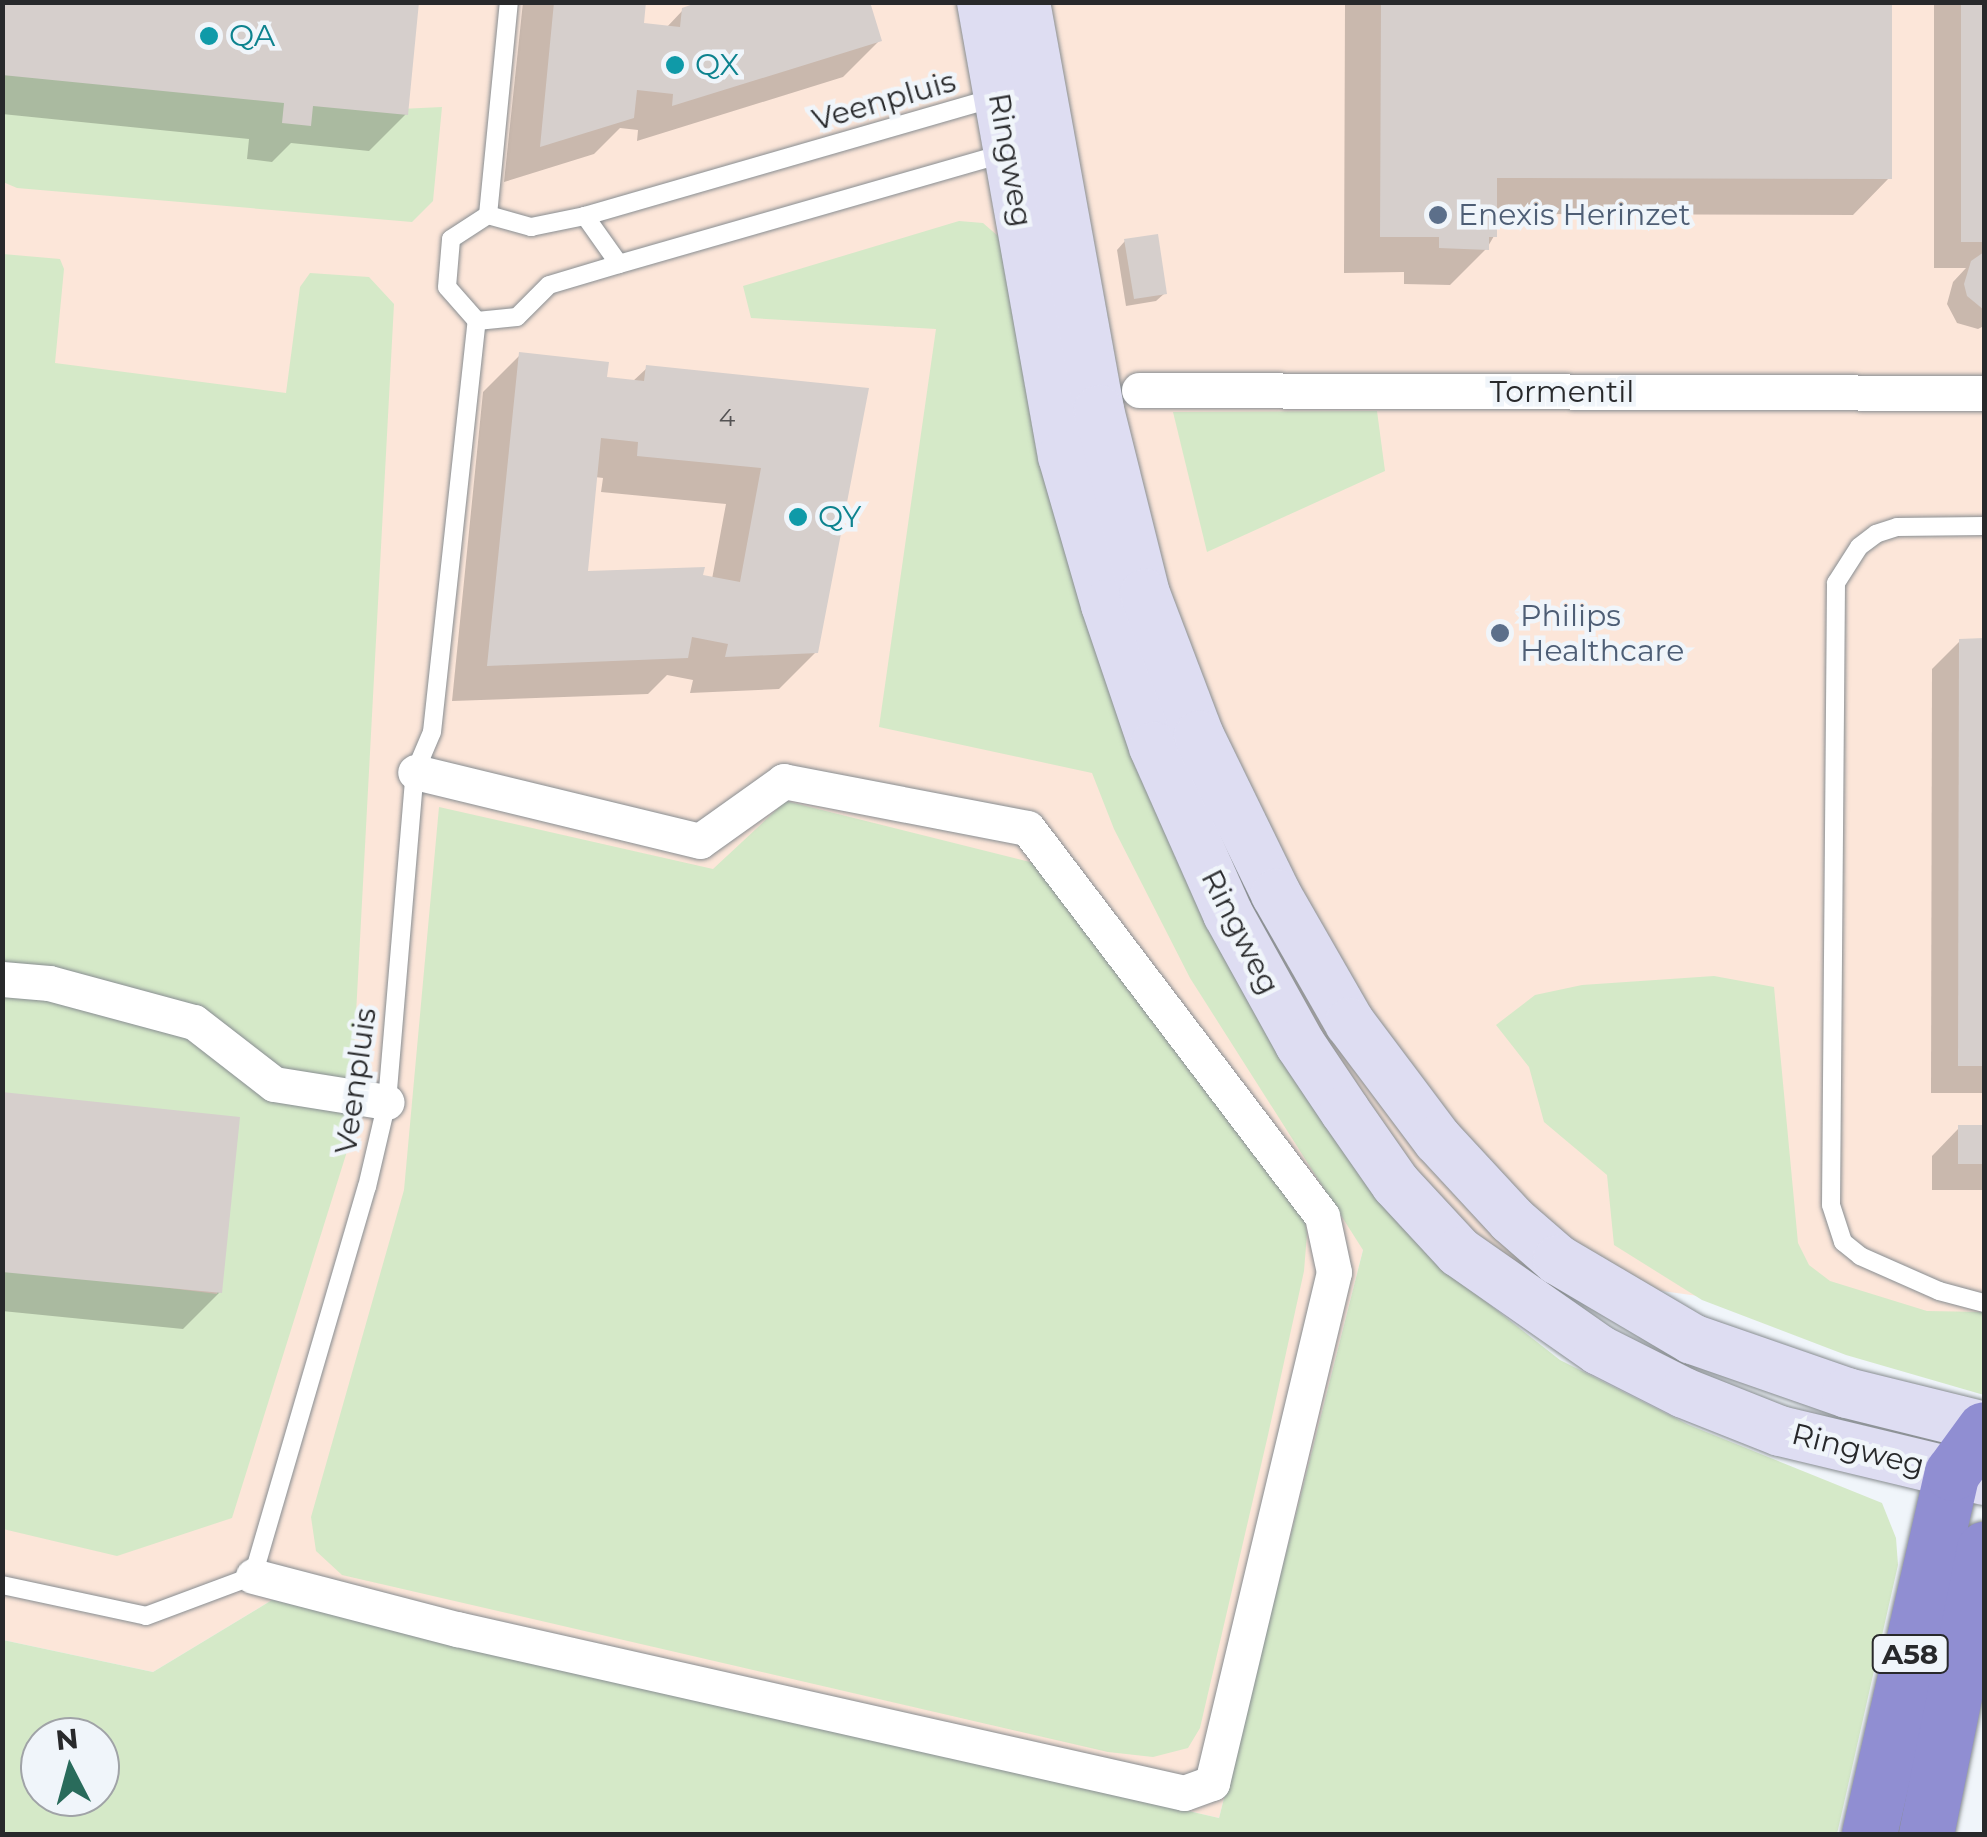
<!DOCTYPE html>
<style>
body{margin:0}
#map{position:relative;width:1987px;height:1837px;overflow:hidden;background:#f0f5fa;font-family:Montserrat,sans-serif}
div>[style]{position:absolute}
.industrial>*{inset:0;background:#fce6d9}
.green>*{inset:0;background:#d5e9c8}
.shadow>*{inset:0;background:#0003}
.building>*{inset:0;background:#d6cfcc}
.roads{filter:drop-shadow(0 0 2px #888d91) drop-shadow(0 0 2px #888d91)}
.lane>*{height:18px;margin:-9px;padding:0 9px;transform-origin:9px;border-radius:9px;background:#fff}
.street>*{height:35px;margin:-17.5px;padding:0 17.5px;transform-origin:17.5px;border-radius:17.5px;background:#fff}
.secondary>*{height:50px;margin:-25px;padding:0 25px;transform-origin:25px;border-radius:25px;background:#deddf2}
.highway>*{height:55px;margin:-27.5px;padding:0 27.5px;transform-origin:27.5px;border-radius:27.5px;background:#908ed2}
.dots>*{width:28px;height:28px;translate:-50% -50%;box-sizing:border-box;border:5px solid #f0f5fa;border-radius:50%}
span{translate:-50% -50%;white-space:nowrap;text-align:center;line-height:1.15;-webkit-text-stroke:9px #f0f5fa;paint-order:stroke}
.number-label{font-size:25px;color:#545253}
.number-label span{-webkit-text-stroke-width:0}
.shield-label span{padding:2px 8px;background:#f0f5fa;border:2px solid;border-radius:8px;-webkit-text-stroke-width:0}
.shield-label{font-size:28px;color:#28292b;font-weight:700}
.culture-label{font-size:30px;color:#0d838f}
.left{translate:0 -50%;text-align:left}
.street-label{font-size:30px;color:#28292b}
.service-label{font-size:30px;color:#4e5e75}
.frame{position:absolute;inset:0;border:5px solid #28292b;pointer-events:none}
.north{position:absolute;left:20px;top:1717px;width:100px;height:100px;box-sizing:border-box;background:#f0f5fa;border:2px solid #a0a3a7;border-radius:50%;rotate:354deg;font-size:28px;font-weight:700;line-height:40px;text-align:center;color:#28292b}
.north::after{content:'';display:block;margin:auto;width:35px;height:45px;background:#296b5b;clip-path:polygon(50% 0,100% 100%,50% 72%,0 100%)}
</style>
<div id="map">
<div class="industrial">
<i style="clip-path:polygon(3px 3px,1984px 3px,1984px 1318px,1852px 1317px,1363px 1250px,1219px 1818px,272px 1600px,153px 1672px,3px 1640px)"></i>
</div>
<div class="green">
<i style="clip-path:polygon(2px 74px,379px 110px,442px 107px,433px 201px,412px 222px,17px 188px,3px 182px)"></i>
<i style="clip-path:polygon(evenodd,959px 221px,983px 223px,1013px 249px,1143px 735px,1447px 1271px,1560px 1360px,1689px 1425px,1882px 1503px,1896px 1538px,1898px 1565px,1837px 1834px,3px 1834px,3px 1640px,153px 1672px,272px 1600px,1219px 1818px,1363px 1250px,1190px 978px,1114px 829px,1092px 773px,879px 727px,936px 329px,751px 318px,743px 286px,959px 221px,40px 1737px,100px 1737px,100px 1797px,40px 1797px,40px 1737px)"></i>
<i style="clip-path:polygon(3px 254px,60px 259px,64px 269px,55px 363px,286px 393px,300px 287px,310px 273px,369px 277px,394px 304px,349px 1145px,232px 1518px,117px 1556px,3px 1529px,3px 1267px,217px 1294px,235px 1122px,3px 1097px)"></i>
<i style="clip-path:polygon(1377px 411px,1385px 471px,1207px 552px,1173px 412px)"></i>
<i style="clip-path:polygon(786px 801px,1042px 865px,1304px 1215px,1307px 1234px,1304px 1271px,1268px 1435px,1200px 1728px,1188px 1748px,1153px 1757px,1108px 1752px,342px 1575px,316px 1551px,311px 1517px,404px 1190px,439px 807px,713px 869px)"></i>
<i style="clip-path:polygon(1714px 976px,1774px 987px,1798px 1243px,1809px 1265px,1830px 1281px,1927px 1311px,1984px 1312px,1984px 1395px,1846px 1355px,1702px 1300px,1614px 1245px,1607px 1175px,1544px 1122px,1529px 1067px,1496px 1025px,1535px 995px,1582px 985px)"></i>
</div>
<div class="shadow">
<i style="clip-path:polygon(2px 2px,406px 114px,369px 151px,291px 143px,272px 162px,247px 159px,249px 139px,2px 114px)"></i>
<i style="clip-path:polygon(523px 2px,643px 2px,641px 25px,666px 28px,683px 10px,880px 40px,843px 77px,637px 141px,638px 130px,620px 128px,594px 154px,504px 182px)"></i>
<i style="clip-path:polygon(1345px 2px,1890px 2px,1889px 178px,1853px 215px,1494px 214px,1494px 236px,1487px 248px,1450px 285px,1404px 284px,1404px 272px,1344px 273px)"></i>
<i style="clip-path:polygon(1934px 2px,1984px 2px,1984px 326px,1978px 329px,1957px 323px,1947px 304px,1953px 282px,1966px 268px,1934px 268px)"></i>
<i style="clip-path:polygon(1125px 241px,1165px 293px,1156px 301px,1126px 306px,1117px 250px)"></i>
<i style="clip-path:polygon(evenodd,520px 355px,605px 380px,632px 382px,647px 368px,866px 390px,816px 652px,779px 689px,690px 693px,693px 680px,667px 675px,648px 694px,452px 701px,483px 392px,520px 355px,595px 477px,603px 478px,601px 492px,726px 504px,712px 579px,585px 574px,595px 477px)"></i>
<i style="clip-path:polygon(1960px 641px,1984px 641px,1984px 1093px,1931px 1093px,1932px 669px)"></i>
<i style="clip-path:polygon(2px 1096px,220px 1292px,183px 1329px,2px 1311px)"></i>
<i style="clip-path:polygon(1959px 1128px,1984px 1128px,1984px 1190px,1932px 1190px,1932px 1156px)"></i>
</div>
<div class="building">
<i style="clip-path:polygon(2px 2px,419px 2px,408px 115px,313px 106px,311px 126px,282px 123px,284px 103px,2px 75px)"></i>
<i style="clip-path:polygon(554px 2px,646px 2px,644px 23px,680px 27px,682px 8px,699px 2px,870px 2px,882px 41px,672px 106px,673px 94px,637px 90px,634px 118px,540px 147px)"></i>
<i style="clip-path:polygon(1381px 2px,1892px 2px,1892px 179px,1497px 178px,1497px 237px,1489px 237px,1489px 250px,1439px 248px,1439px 237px,1380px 237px)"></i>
<i style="clip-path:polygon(1961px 2px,1984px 2px,1984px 242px,1961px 242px)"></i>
<i style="clip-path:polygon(1158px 234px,1167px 294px,1134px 299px,1124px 239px)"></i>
<i style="clip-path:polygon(1984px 252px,1984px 310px,1967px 296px,1964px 284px,1971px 261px)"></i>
<i style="clip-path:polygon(evenodd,519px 352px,609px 362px,607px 377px,644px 381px,646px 365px,869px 388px,818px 653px,725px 657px,728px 644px,692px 637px,688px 658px,487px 666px,519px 352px,601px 438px,638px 442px,637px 456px,761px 468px,740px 582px,703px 575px,705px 567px,588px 571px,601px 438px)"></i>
<i style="clip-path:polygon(1984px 638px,1984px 1066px,1958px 1066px,1959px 639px)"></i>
<i style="clip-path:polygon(2px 1092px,240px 1117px,222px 1293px,2px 1272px)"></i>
<i style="clip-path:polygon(1958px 1125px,1984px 1125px,1984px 1164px,1958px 1164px)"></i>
</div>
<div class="roads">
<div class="lane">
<i style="left:488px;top:215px;width:214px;rotate:-84.4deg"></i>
<i style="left:619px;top:264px;width:402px;rotate:-16deg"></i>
<i style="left:477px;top:321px;width:40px;rotate:-5.7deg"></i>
<i style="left:517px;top:317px;width:45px;rotate:-45deg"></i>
<i style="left:549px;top:285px;width:73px;rotate:-16.7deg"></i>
<i style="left:619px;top:264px;width:59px;rotate:-125.3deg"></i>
<i style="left:1984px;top:526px;width:87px;rotate:179.3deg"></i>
<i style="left:1897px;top:527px;width:22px;rotate:162deg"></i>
<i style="left:1876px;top:534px;width:21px;rotate:143deg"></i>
<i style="left:1859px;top:547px;width:43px;rotate:122.6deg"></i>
<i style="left:1836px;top:583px;width:622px;rotate:90.46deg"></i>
<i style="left:1831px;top:1205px;width:39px;rotate:72deg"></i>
<i style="left:1843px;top:1242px;width:22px;rotate:39deg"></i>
<i style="left:1860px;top:1256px;width:86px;rotate:23.9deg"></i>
<i style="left:1939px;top:1291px;width:47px;rotate:14.9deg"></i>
<i style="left:2px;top:1585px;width:147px;rotate:12.1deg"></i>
<i style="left:146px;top:1616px;width:114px;rotate:-20.5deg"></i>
<i style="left:253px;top:1576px;width:405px;rotate:-73.7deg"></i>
<i style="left:367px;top:1187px;width:87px;rotate:-76.8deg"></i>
<i style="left:387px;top:1102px;width:331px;rotate:-85.2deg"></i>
<i style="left:415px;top:772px;width:43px;rotate:-67deg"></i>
<i style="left:432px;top:732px;width:413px;rotate:-83.8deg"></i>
<i style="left:477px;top:321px;width:45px;rotate:-131.4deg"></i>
<i style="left:447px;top:287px;width:48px;rotate:-85.2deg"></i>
<i style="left:451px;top:239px;width:44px;rotate:-33deg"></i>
<i style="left:488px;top:215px;width:45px;rotate:15.6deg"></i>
<i style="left:531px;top:227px;width:55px;rotate:-11.5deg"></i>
<i style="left:585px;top:216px;width:430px;rotate:-16.1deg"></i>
</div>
<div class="street">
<i style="left:1139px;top:390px;width:845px;rotate:0.2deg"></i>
<i style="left:2px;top:979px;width:47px;rotate:4.9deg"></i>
<i style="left:49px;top:983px;width:150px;rotate:15.1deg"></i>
<i style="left:194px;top:1022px;width:101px;rotate:37.8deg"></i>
<i style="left:274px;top:1084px;width:114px;rotate:9.1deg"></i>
<i style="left:253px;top:1576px;width:211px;rotate:14.6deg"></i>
<i style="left:457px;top:1629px;width:745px;rotate:12.71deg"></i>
<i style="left:1184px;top:1793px;width:30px;rotate:-20deg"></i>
<i style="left:1212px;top:1783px;width:525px;rotate:-76.57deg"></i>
<i style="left:1334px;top:1272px;width:57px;rotate:-102.1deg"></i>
<i style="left:1322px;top:1216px;width:487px;rotate:-127.2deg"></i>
<i style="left:1027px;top:828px;width:248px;rotate:-169.1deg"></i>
<i style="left:784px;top:781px;width:103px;rotate:144.5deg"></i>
<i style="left:700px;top:841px;width:293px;rotate:-166.4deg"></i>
</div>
<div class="secondary">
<i style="left:982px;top:2px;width:461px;rotate:79.9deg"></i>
<i style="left:1063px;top:456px;width:155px;rotate:73.9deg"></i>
<i style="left:1106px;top:605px;width:150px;rotate:71.3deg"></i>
<i style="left:1154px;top:747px;width:183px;rotate:66.1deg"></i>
<i style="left:1228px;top:914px;width:149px;rotate:61deg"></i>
<i style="left:1300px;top:1044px;width:81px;rotate:56.1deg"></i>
<i style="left:1345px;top:1111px;width:89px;rotate:55.1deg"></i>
<i style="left:1396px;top:1184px;width:93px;rotate:47.2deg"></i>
<i style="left:1459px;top:1252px;width:171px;rotate:35deg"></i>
<i style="left:1599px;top:1350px;width:95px;rotate:26.8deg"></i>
<i style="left:1684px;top:1393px;width:103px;rotate:21.6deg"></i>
<i style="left:1780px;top:1431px;width:210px;rotate:13.5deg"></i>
<i style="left:1025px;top:2px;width:415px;rotate:79.7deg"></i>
<i style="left:1099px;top:410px;width:190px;rotate:76deg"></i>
<i style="left:1145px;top:594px;width:152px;rotate:69.2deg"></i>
<i style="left:1199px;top:736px;width:176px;rotate:64deg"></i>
<i style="left:1276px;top:894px;width:149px;rotate:60.2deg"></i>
<i style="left:1350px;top:1023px;width:146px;rotate:53.1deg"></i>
<i style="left:1438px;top:1140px;width:109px;rotate:47.2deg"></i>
<i style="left:1512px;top:1220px;width:61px;rotate:41deg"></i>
<i style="left:1558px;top:1260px;width:156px;rotate:30.5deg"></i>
<i style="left:1692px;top:1339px;width:164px;rotate:19.2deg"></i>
<i style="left:1847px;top:1393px;width:141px;rotate:13.9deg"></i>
</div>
<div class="highway">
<i style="left:1869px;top:1834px;width:370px;rotate:-77.1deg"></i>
<i style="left:1952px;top:1473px;width:54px;rotate:-54deg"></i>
<i style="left:1926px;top:1834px;width:291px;rotate:-78.5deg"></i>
</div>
</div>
<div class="dots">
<i style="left:209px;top:36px;background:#0f9aa8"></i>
<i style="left:675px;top:65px;background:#0f9aa8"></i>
<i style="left:1438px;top:215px;background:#5c6f8a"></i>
<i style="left:798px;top:517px;background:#0f9aa8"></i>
<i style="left:1500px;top:633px;background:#5c6f8a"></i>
</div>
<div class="number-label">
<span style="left:727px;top:417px">4</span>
</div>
<div class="shield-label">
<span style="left:1910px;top:1654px">A58</span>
</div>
<div class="culture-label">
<span class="left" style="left:229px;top:36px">QA</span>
<span class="left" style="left:695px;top:65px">QX</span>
<span class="left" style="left:818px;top:517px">QY</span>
</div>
<div class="street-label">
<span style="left:884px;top:101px;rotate:-16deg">Veenpluis</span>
<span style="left:1010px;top:160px;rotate:80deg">Ringweg</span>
<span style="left:1562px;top:392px">Tormentil</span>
<span style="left:1240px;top:932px;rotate:63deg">Ringweg</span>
<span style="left:356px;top:1081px;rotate:-82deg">Veenpluis</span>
<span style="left:1858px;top:1450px;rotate:14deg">Ringweg</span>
</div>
<div class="service-label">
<span class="left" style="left:1458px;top:215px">Enexis Herinzet</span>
<span class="left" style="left:1520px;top:633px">Philips<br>Healthcare</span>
</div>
<div class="frame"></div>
<div class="north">N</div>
</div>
